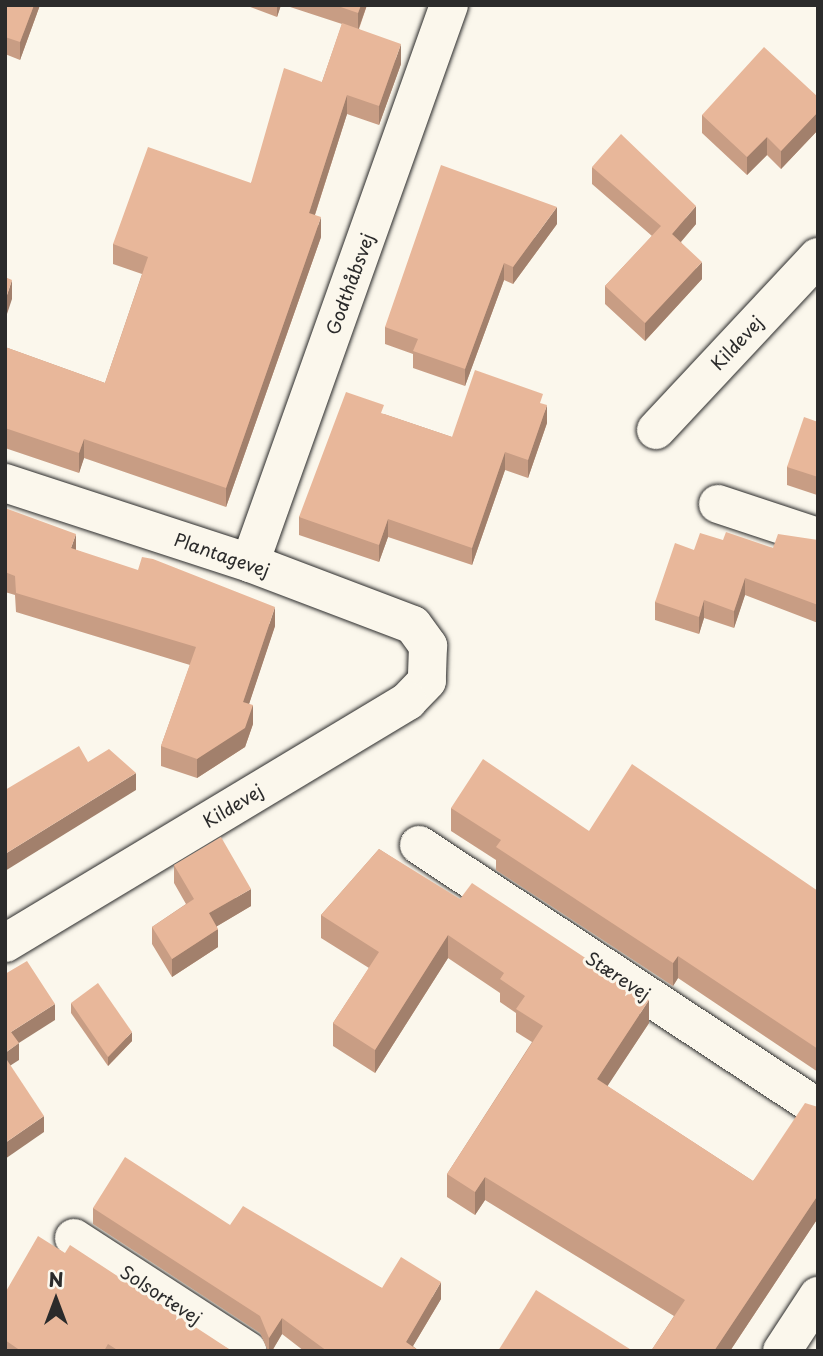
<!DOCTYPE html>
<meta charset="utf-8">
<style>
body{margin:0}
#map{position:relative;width:823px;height:1356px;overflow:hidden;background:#fbf7ec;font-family:"Playpen Sans",sans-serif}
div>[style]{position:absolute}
.roads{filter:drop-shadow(0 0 2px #2b2b2b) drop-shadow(0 0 2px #2b2b2b)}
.minor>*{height:38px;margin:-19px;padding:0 19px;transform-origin:19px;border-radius:19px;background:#fbf7ec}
.wall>*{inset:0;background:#c89d84}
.shaded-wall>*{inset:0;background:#a2806c}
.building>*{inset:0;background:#e8b79a}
span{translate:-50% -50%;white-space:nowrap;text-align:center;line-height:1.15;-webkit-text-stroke:6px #fbf7ec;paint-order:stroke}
.street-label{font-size:18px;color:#2b2b2b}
.frame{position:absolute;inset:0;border:7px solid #2b2b2b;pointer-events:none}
.north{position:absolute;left:21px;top:1265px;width:70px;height:70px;-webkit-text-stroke:5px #fbf7ec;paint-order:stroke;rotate:0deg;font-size:19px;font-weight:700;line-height:28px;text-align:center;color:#2b2b2b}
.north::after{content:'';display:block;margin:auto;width:24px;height:32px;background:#2b2b2b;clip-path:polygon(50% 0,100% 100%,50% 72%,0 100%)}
</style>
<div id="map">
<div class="roads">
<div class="minor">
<i style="left:656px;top:430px;width:237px;rotate:-46.9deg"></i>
<i style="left:5px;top:483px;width:258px;rotate:18.1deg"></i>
<i style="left:250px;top:563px;width:174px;rotate:20.8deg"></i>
<i style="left:413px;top:625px;width:26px;rotate:54deg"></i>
<i style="left:428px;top:646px;width:35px;rotate:92deg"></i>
<i style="left:427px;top:681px;width:28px;rotate:134deg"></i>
<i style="left:408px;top:701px;width:470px;rotate:149deg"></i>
<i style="left:718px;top:504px;width:105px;rotate:18.3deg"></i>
<i style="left:250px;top:563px;width:592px;rotate:-70.37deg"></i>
<i style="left:419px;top:845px;width:478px;rotate:33.4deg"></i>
<i style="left:74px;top:1238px;width:207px;rotate:33deg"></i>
<i style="left:782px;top:1351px;width:66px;rotate:-56.8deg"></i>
</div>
</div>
<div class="wall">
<i style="clip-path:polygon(5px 5px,40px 5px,20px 60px,5px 54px)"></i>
<i style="clip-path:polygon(245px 5px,281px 5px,277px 17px)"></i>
<i style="clip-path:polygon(284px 5px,367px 5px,359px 29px,401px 64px,379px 125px,347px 114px,315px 215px,321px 237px,226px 507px,84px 458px,79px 473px,5px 448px,5px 347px,105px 383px,142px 274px,113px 264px,113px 244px,251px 183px,322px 82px,342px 24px)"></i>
<i style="clip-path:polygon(818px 97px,818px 130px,781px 169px,767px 155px,747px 175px,702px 133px,702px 115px)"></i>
<i style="clip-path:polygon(592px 167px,696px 224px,681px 242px,702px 279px,645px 341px,605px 304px,605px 286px,652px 236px,592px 184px)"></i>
<i style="clip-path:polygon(557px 224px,513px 284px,504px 280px,465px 386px,413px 368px,413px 354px,385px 344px,385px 327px)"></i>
<i style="clip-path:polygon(543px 404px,547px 423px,528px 478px,505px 470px,472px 565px,388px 537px,379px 562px,299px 535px,299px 517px,384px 414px,452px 437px)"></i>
<i style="clip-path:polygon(818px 422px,818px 514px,817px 513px,817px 495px,787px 485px,787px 467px)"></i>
<i style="clip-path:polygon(5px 508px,76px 550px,275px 626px,249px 704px,253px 724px,245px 747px,197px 778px,161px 766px,161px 746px,190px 665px,16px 612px,15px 595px,5px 592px)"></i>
<i style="clip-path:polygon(723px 540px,773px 548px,818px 540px,818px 623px,745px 595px,734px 628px,704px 618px,699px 634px,655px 620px,655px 602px,694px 550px)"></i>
<i style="clip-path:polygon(451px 808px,589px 831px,818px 891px,818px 1072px,678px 978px,673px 986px,496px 870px,496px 860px,451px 831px)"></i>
<i style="clip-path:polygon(379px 849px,649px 1023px,607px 1086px,753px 1181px,818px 1107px,818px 1218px,730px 1351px,651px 1351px,674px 1316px,485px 1200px,475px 1215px,447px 1197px,447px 1174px,532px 1042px,516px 1032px,516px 1013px,500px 1002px,500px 993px,448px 958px,375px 1073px,333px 1046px,333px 1023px,369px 968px,321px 938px,321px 915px)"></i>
<i style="clip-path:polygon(174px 865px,251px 906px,217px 926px,218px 947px,172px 977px,152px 944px,152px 927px,186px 904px,174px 883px)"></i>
<i style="clip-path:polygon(71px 1003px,132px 1041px,108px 1066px,71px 1013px)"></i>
<i style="clip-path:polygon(93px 1208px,230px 1225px,382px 1288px,441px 1299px,413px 1346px,419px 1351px,304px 1351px,282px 1334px,272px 1351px,268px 1351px,260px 1333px,93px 1224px)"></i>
<i style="clip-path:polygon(65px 1253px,232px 1351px,5px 1351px,5px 1293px)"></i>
</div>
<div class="shaded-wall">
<i style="clip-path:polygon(34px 5px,40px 5px,20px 60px,20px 42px)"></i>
<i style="clip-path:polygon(277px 5px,281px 5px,277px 17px)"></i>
<i style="clip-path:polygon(361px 5px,367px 5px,358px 30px,358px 13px)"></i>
<i style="clip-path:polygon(401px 44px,401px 64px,379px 125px,379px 106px)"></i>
<i style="clip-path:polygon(347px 95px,347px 114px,309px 233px,309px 213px)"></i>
<i style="clip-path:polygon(818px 112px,818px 130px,781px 169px,781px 151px)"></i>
<i style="clip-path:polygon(767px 137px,767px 155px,747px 175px,747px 157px)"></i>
<i style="clip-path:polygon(696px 206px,696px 224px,672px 252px,672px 234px)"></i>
<i style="clip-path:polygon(557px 207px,557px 224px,513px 284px,513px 267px)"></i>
<i style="clip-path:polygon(321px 217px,321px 237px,226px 507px,226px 488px)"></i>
<i style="clip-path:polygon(702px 262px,702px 279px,645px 341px,645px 323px)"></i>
<i style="clip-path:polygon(504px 263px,504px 280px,465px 386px,465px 369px)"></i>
<i style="clip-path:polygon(12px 280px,12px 299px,5px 320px,5px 301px)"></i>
<i style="clip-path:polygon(547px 405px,547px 423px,528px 478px,528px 460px)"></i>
<i style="clip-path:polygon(84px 439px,84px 458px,79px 473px,79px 453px)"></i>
<i style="clip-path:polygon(505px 452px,505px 470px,472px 565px,472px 548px)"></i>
<i style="clip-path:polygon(388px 519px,388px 537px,379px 562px,379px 545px)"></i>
<i style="clip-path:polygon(76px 534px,76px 553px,71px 548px)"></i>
<i style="clip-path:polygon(745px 578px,745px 595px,734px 628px,734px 611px)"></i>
<i style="clip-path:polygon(704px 600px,704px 618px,699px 634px,699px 617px)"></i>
<i style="clip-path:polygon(275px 607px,275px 626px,243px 722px,243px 702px)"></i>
<i style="clip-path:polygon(253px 705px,253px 724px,245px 747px,197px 778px,197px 759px)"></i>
<i style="clip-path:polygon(136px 773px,136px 790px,5px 871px,5px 854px)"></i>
<i style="clip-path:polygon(251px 889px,251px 906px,209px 931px,209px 913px)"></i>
<i style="clip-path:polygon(218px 929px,218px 947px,172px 977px,172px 959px)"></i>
<i style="clip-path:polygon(448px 935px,448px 958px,375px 1073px,375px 1050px)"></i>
<i style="clip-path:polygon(678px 956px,678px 978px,673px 986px,673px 963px)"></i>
<i style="clip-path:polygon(649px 1000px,649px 1023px,597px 1102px,597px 1079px)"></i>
<i style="clip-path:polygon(55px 1004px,55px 1020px,11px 1048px,11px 1032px)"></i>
<i style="clip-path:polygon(132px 1032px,132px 1041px,108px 1066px,108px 1057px)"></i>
<i style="clip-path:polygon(19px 1043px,19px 1060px,5px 1069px,5px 1053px)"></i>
<i style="clip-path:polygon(44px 1116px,44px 1132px,5px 1159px,5px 1143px)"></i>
<i style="clip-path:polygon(485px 1177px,485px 1200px,475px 1215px,475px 1192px)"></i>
<i style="clip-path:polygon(818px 1195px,818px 1218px,730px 1351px,714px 1351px)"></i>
<i style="clip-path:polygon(441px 1282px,441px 1299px,410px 1351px,406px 1342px)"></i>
<i style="clip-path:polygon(282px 1318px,282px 1334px,272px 1351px,269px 1351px,269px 1338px)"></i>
</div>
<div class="building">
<i style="clip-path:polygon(5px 5px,34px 5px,20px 42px,5px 37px)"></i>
<i style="clip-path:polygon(335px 5px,361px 5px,358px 13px)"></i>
<i style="clip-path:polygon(342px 23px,401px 44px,379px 106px,347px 95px,309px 213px,321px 217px,226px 488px,84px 439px,79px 453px,5px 428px,5px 347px,105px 383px,148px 257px,113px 244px,148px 147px,251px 183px,284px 68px,322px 82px)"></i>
<i style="clip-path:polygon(764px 47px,818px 97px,818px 112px,781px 151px,767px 137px,747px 157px,702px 115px)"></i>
<i style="clip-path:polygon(621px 134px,696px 206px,672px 234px,702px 262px,645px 323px,605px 286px,661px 226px,592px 167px)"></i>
<i style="clip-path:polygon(441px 165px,557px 207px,513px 267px,504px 263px,465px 369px,413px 351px,418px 339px,385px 327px)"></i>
<i style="clip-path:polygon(5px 277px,12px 280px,5px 301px)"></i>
<i style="clip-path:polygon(475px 370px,543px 394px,540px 403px,547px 405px,528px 460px,505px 452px,472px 548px,388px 519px,379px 545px,299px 517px,346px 392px,384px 405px,381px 413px,452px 437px)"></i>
<i style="clip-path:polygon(804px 417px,818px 422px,818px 477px,787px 467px)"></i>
<i style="clip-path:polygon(5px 508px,76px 534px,71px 548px,138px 570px,142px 557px,153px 559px,275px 607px,243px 702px,253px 705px,245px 728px,197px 759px,161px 746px,196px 647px,16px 593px,15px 576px,5px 572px)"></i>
<i style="clip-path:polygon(726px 532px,773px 548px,778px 534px,818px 540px,818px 605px,745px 578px,734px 611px,704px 600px,699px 617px,655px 602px,675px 543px,694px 550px,700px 533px,723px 540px)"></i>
<i style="clip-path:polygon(79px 746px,88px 762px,109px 749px,136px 773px,5px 854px,5px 790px)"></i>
<i style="clip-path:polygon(483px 759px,589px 831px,632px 764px,818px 891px,818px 1049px,678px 956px,673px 963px,496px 847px,501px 840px,451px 808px)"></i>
<i style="clip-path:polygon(221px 837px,251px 889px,209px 913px,218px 929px,172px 959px,152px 927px,194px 899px,174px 865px)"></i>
<i style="clip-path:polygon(379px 849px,460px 899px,472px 883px,649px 1000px,597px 1079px,753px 1181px,805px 1103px,818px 1107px,818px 1195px,714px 1351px,651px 1351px,685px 1300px,485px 1177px,475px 1192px,447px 1174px,543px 1026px,516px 1009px,525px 996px,500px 979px,504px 973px,448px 935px,375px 1050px,333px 1023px,379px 952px,321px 915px)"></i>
<i style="clip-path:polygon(27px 961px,55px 1004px,11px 1032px,19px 1043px,5px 1053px,5px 974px)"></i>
<i style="clip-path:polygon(98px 983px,132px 1032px,108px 1057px,71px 1003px)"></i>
<i style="clip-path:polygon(5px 1057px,44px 1116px,5px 1143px)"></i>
<i style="clip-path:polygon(125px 1157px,230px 1225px,243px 1206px,382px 1288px,401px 1257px,441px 1282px,406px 1342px,419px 1351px,327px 1351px,282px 1318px,269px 1338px,260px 1316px,93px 1208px)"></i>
<i style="clip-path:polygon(38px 1236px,65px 1253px,70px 1245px,232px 1351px,119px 1351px,108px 1344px,104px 1351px,21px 1351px,5px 1340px,5px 1293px)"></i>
<i style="clip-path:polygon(536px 1290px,633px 1351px,498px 1351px)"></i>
</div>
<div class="street-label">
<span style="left:350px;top:284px;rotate:-70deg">Godthåbsvej</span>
<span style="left:737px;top:343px;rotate:-47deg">Kildevej</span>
<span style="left:222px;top:555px;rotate:19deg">Plantagevej</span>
<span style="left:233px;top:806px;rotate:-31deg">Kildevej</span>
<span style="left:618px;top:976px;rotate:33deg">Stærevej</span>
<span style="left:161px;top:1295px;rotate:33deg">Solsortevej</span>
</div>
<div class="frame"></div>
<div class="north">N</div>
</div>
